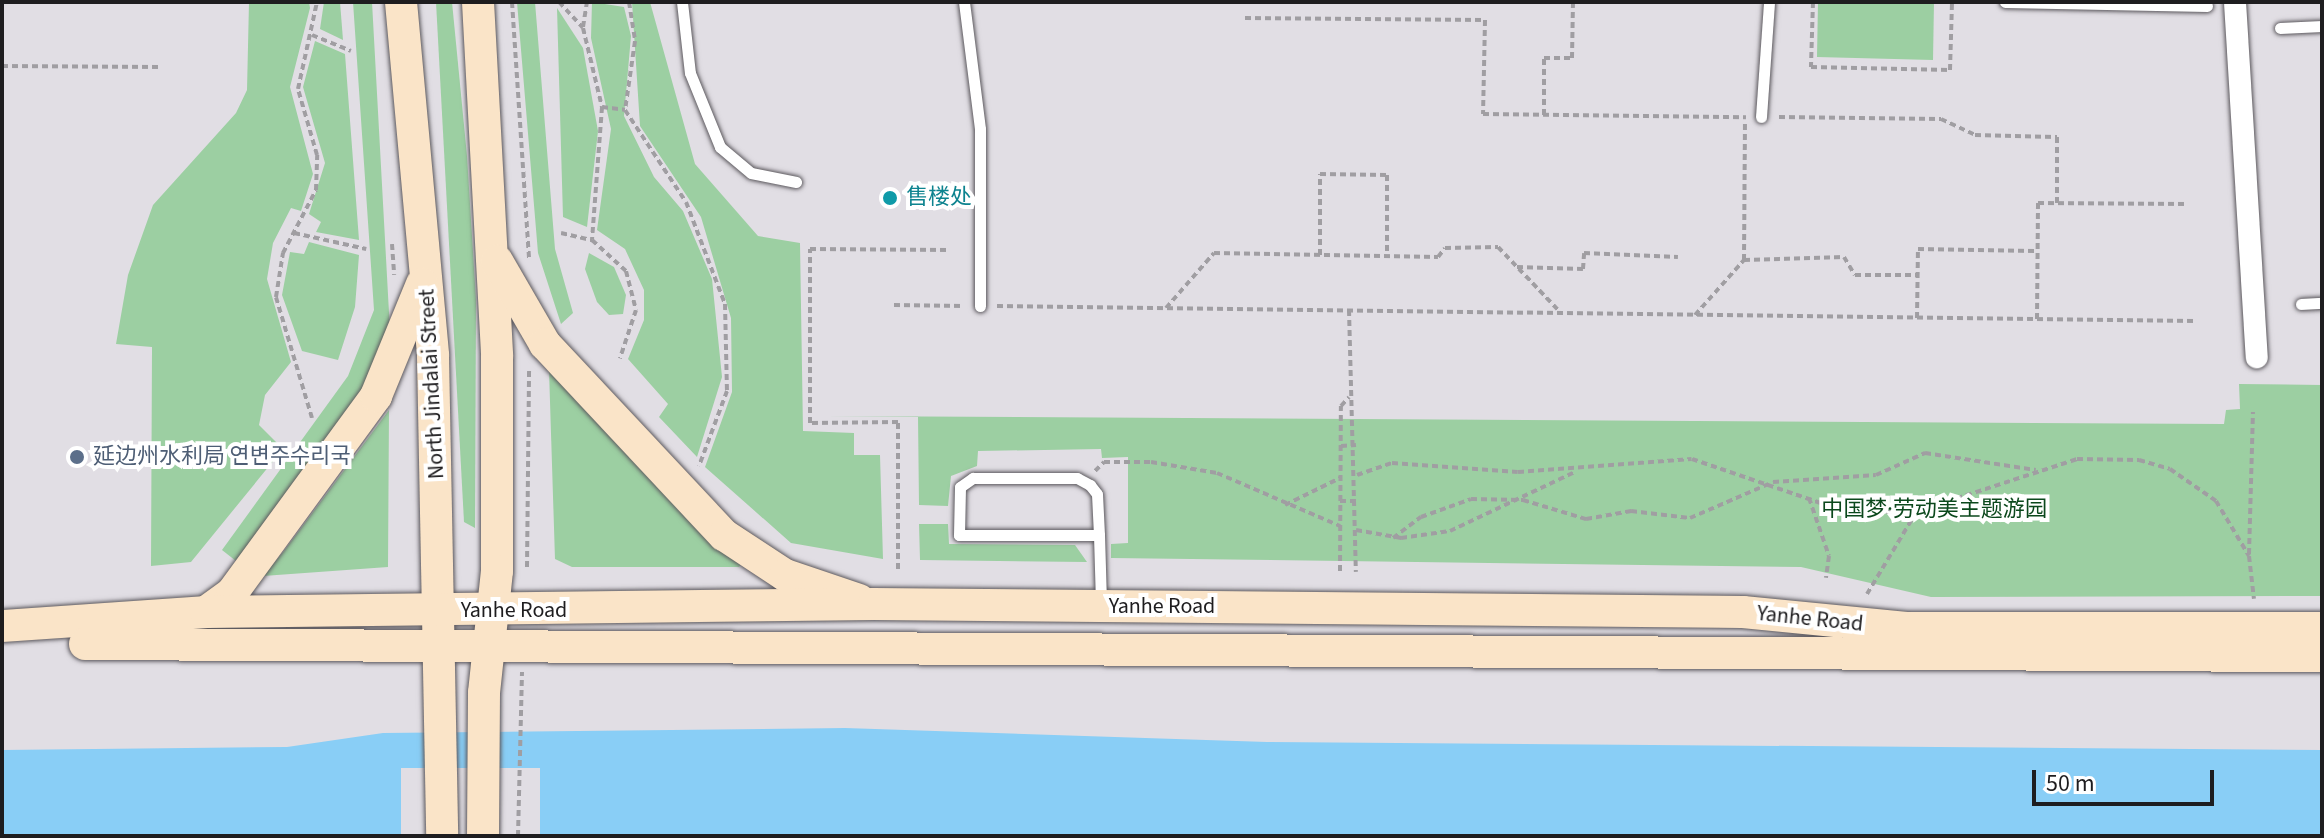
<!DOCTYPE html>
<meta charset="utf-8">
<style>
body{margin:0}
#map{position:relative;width:2324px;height:838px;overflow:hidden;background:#e1dee4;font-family:"Source Sans 3","Noto Sans SC","Noto Sans KR",sans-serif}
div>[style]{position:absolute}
.green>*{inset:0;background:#9ccfa2}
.water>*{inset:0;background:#89cef6}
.pier>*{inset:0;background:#e1dee4}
.path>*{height:4px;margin-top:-2px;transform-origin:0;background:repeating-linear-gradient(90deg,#a09ea2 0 6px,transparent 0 10px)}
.roads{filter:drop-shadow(0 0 2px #5c595e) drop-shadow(0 0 2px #5c595e)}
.lane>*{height:11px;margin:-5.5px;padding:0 5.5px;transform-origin:5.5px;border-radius:5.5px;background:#fff}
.street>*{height:22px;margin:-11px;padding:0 11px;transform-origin:11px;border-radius:11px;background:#fff}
.secondary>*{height:32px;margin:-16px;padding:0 16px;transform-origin:16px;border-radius:16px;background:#fae4c8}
.dots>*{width:22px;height:22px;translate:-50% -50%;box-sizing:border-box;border:4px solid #fff;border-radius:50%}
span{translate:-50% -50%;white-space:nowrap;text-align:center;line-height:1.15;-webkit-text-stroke:8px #fff;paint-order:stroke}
.culture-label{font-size:22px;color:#0d838f}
.left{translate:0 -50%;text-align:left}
.street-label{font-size:22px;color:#1e1d1f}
.service-label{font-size:22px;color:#4e5e75}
.park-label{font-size:22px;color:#0b481c}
.frame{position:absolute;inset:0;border:4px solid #1e1d1f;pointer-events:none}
.scale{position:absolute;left:2032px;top:770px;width:182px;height:36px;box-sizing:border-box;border:4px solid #1e1d1f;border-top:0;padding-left:10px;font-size:24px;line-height:28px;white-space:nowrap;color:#1e1d1f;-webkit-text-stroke:6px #fff;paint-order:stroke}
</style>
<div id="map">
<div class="green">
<i style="clip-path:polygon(249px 2px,309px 2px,310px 8px,290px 87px,313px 174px,301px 211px,291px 208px,273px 243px,267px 279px,291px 362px,265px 395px,259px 425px,283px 449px,191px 562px,151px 566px,152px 347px,116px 344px,128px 275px,153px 205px,236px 113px,247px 90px)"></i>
<i style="clip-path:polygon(324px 2px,340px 2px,343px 40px,320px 29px)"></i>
<i style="clip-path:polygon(353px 2px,372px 2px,390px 331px,363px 388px,236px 561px,222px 550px,348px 376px,374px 310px)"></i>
<i style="clip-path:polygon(436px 2px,452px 2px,467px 156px,476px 300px,475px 528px,464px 522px)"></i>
<i style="clip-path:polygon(517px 2px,535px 2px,555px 249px,573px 313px,561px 324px,538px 253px)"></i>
<i style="clip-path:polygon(592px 2px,624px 7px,631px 36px,624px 116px,654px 177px,683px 211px,712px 279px,722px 377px,697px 457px,659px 417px,668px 404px,628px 359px,644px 320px,644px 290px,625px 249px,597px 230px,611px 129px,591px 38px)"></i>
<i style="clip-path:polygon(632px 2px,650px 2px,695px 164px,758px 236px,800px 243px,803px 431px,854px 433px,854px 455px,880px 455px,883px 559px,791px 543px,705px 467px,732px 392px,731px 318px,701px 217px,640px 126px)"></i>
<i style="clip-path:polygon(1818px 2px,1934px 2px,1933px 60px,1817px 57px)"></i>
<i style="clip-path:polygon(557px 8px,583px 48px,598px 131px,587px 227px,563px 217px)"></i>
<i style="clip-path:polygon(315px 41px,345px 54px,359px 240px,316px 232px,321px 222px,309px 214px,325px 163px,303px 87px)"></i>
<i style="clip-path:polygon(309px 242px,359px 255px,355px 307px,338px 360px,302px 351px,282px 295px,290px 252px,304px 254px)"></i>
<i style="clip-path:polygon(589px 253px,614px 267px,626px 295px,623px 314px,609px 315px,597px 302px,585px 269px)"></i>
<i style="clip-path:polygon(549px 370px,743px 562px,739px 567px,572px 567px,555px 559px)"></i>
<i style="clip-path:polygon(2239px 384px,2322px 385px,2322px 596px,1931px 597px,1801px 567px,1111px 558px,1111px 544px,1128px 543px,1128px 457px,1102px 458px,1101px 449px,978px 451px,977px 466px,951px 476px,948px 506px,919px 505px,918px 417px,826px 416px,2224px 424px,2226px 410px,2240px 409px)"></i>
<i style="clip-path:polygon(389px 410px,388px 567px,263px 576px,284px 551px)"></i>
<i style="clip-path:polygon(919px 524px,948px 524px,949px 544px,1075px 545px,1087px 562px,920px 560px)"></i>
</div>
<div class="water">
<i style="clip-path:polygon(845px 728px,1267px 742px,2322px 750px,2322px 836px,2px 836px,2px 750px,287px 747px,383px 733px)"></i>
</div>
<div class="pier">
<i style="clip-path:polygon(401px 768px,540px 768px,540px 836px,401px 836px)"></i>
</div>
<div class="path">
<i style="left:512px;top:2px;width:258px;rotate:86.2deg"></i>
<i style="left:559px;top:2px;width:35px;rotate:47deg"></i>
<i style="left:583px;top:28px;width:81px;rotate:76.5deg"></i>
<i style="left:602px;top:107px;width:133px;rotate:94.3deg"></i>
<i style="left:629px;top:2px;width:39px;rotate:81deg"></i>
<i style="left:635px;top:41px;width:70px;rotate:98.2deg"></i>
<i style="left:625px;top:110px;width:110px;rotate:56.5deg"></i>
<i style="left:686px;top:202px;width:109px;rotate:69.1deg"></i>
<i style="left:725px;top:304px;width:87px;rotate:88.7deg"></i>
<i style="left:727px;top:391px;width:80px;rotate:110.5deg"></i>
<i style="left:1813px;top:2px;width:65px;rotate:91.8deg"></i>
<i style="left:1811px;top:67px;width:139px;rotate:1.2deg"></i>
<i style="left:1950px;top:70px;width:68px;rotate:-88.3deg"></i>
<i style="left:1245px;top:18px;width:240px;rotate:0.5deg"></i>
<i style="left:1485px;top:20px;width:94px;rotate:91.2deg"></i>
<i style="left:1483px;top:114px;width:263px;rotate:0.7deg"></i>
<i style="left:583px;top:27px;width:25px;rotate:-81deg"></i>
<i style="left:312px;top:35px;width:42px;rotate:22.3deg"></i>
<i style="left:2px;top:66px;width:157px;rotate:0.4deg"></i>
<i style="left:602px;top:107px;width:23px;rotate:7deg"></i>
<i style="left:1544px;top:115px;width:57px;rotate:-90deg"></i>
<i style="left:1544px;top:58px;width:28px"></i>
<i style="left:1572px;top:58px;width:56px;rotate:-89deg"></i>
<i style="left:1779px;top:117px;width:162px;rotate:0.7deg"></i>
<i style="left:1941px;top:119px;width:38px;rotate:25deg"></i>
<i style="left:1975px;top:135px;width:82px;rotate:1.4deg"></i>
<i style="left:2057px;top:137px;width:66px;rotate:90deg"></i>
<i style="left:294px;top:233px;width:74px;rotate:12.5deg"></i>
<i style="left:561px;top:233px;width:32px;rotate:13deg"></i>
<i style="left:592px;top:240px;width:46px;rotate:42.4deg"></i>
<i style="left:626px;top:271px;width:40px;rotate:75.6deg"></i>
<i style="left:636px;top:310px;width:51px;rotate:108.4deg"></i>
<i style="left:392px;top:244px;width:31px;rotate:86deg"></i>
<i style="left:1320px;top:255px;width:81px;rotate:-90deg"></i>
<i style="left:1320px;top:174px;width:67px;rotate:0.9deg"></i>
<i style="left:1387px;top:175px;width:81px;rotate:90deg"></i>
<i style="left:1744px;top:260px;width:100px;rotate:-1.7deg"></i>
<i style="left:1844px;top:257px;width:21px;rotate:59deg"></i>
<i style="left:1855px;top:275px;width:62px"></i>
<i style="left:1517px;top:267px;width:66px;rotate:1.7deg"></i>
<i style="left:1583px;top:269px;width:16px;rotate:-86deg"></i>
<i style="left:1584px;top:253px;width:94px;rotate:2.4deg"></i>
<i style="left:894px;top:305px;width:70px;rotate:0.8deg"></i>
<i style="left:997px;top:306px;width:1198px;rotate:0.72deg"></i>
<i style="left:1166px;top:308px;width:73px;rotate:-48.9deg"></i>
<i style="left:1214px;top:253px;width:224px;rotate:1deg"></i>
<i style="left:1438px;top:257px;width:11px;rotate:-52deg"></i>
<i style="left:1445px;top:248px;width:53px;rotate:-1.1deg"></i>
<i style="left:1498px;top:247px;width:91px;rotate:46.3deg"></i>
<i style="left:1349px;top:310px;width:262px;rotate:88.5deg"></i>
<i style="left:1695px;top:315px;width:74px;rotate:-48.3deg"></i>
<i style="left:1744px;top:260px;width:136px;rotate:-89.6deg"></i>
<i style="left:1917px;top:318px;width:69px;rotate:-89.2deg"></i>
<i style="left:1918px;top:249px;width:120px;rotate:1deg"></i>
<i style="left:2037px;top:319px;width:116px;rotate:-89.5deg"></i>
<i style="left:2038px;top:203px;width:149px;rotate:0.4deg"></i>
<i style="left:312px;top:418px;width:126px;rotate:-106.6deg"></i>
<i style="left:276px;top:297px;width:45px;rotate:-81deg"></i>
<i style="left:283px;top:253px;width:71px;rotate:-62.4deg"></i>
<i style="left:316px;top:190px;width:35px;rotate:-88deg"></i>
<i style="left:317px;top:155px;width:69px;rotate:-106.1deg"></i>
<i style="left:298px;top:89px;width:89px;rotate:-77.7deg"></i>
<i style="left:1341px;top:446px;width:15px;rotate:-4deg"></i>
<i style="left:1095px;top:471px;width:13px;rotate:-45deg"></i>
<i style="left:1104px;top:462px;width:47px"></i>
<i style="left:1151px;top:462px;width:67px;rotate:9.5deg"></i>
<i style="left:1217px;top:473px;width:134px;rotate:23.3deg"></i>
<i style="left:1357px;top:475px;width:37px;rotate:-19deg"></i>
<i style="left:1392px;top:463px;width:126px;rotate:4.1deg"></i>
<i style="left:1518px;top:472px;width:174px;rotate:-4.3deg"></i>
<i style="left:1692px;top:459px;width:142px;rotate:18.9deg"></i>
<i style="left:1826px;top:505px;width:83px;rotate:6.2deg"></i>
<i style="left:1909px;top:514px;width:177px;rotate:-18.1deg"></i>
<i style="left:2077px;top:459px;width:62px;rotate:0.9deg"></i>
<i style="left:2139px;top:460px;width:32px;rotate:16deg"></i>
<i style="left:2170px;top:469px;width:56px;rotate:34.8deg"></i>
<i style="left:2216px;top:501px;width:64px;rotate:59deg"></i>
<i style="left:2249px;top:556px;width:43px;rotate:83.4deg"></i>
<i style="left:1809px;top:498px;width:61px;rotate:71deg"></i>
<i style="left:1829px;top:556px;width:22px;rotate:98deg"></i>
<i style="left:1340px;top:501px;width:16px"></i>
<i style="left:1285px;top:505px;width:61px;rotate:-26.1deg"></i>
<i style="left:1356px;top:530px;width:46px;rotate:10.1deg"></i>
<i style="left:1401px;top:538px;width:49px;rotate:-8.1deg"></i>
<i style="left:1450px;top:531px;width:138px;rotate:-25.3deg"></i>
<i style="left:1393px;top:538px;width:35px;rotate:-37deg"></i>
<i style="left:1421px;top:517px;width:53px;rotate:-19.8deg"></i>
<i style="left:1471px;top:499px;width:52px;rotate:1.1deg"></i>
<i style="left:1523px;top:500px;width:66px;rotate:16.8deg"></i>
<i style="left:1586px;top:519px;width:46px;rotate:-10.1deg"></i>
<i style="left:1631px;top:511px;width:59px;rotate:6.8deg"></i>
<i style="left:1690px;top:518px;width:90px;rotate:-23.4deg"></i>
<i style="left:1773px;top:482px;width:103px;rotate:-3.9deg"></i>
<i style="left:1876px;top:475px;width:54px;rotate:-24.2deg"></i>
<i style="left:1925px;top:453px;width:112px;rotate:8.7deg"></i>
<i style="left:2249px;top:554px;width:142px;rotate:-88.4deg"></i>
<i style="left:527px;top:567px;width:199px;rotate:-89.4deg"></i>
<i style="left:898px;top:569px;width:147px;rotate:-90deg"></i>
<i style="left:898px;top:422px;width:88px;rotate:179.3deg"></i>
<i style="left:810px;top:423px;width:174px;rotate:-90deg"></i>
<i style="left:810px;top:249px;width:139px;rotate:0.4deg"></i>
<i style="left:1340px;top:571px;width:165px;rotate:-89.7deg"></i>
<i style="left:1341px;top:406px;width:12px;rotate:-48deg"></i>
<i style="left:1867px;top:594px;width:93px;rotate:-59deg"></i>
<i style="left:518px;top:836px;width:164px;rotate:-88.6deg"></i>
</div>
<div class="roads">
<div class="lane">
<i style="left:682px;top:2px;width:71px;rotate:83.6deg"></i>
<i style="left:690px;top:73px;width:80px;rotate:67.9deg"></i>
<i style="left:720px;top:147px;width:40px;rotate:40deg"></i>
<i style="left:751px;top:173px;width:46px;rotate:11.3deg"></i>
<i style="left:964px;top:2px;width:128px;rotate:82.8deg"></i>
<i style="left:980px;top:129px;width:177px;rotate:90deg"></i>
<i style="left:2005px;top:2px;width:202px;rotate:1.1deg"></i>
<i style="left:2280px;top:28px;width:42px;rotate:-2.7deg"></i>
<i style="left:1761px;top:117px;width:115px;rotate:-86deg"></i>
<i style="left:2301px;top:304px;width:21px;rotate:-3deg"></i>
<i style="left:1099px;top:535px;width:140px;rotate:180deg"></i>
<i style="left:959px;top:535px;width:48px;rotate:-88.8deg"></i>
<i style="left:960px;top:487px;width:16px;rotate:-35deg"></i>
<i style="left:973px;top:478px;width:104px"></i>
<i style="left:1077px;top:478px;width:15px;rotate:28deg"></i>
<i style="left:1090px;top:485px;width:11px;rotate:52deg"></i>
<i style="left:1097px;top:494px;width:41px;rotate:87.2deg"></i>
<i style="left:1099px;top:535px;width:67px;rotate:88.3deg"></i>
</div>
<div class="street">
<i style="left:2235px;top:2px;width:356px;rotate:86.5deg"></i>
</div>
<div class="secondary">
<i style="left:401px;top:2px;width:355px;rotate:84.8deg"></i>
<i style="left:433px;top:356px;width:480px;rotate:88.9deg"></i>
<i style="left:478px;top:2px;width:355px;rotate:86.9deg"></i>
<i style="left:497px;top:356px;width:215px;rotate:90deg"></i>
<i style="left:497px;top:571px;width:123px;rotate:96.1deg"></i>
<i style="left:484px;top:693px;width:143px;rotate:90.4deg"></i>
<i style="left:497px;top:261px;width:96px;rotate:60deg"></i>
<i style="left:545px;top:344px;width:262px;rotate:46.9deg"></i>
<i style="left:724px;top:535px;width:73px;rotate:33.3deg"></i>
<i style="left:785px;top:575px;width:78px;rotate:18.7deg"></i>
<i style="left:206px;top:612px;width:32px;rotate:-36deg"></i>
<i style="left:232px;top:593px;width:244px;rotate:-53.8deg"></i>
<i style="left:376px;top:396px;width:121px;rotate:-67.7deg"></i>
<i style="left:2px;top:626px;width:204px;rotate:-3.9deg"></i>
<i style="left:206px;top:612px;width:668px;rotate:-0.69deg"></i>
<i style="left:874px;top:604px;width:869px;rotate:0.53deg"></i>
<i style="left:1743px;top:612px;width:164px;rotate:5.6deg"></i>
<i style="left:1906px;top:628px;width:416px"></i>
<i style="left:85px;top:644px;width:2237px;rotate:0.31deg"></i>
</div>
</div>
<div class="dots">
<i style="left:890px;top:198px;background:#0f9aa8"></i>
<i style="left:77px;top:457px;background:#5c6f8a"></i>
</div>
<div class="culture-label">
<span class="left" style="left:906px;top:198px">售楼处</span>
</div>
<div class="street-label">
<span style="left:432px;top:384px;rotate:-93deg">North Jindalai Street</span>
<span style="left:1162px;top:607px">Yanhe Road</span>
<span style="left:514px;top:611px">Yanhe Road</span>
<span style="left:1810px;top:619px;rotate:6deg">Yanhe Road</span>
</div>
<div class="service-label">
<span class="left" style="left:93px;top:457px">延边州水利局 연변주수리국</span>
</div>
<div class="park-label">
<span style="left:1934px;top:510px">中国梦·劳动美主题游园</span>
</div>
<div class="frame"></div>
<div class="scale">50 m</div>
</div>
